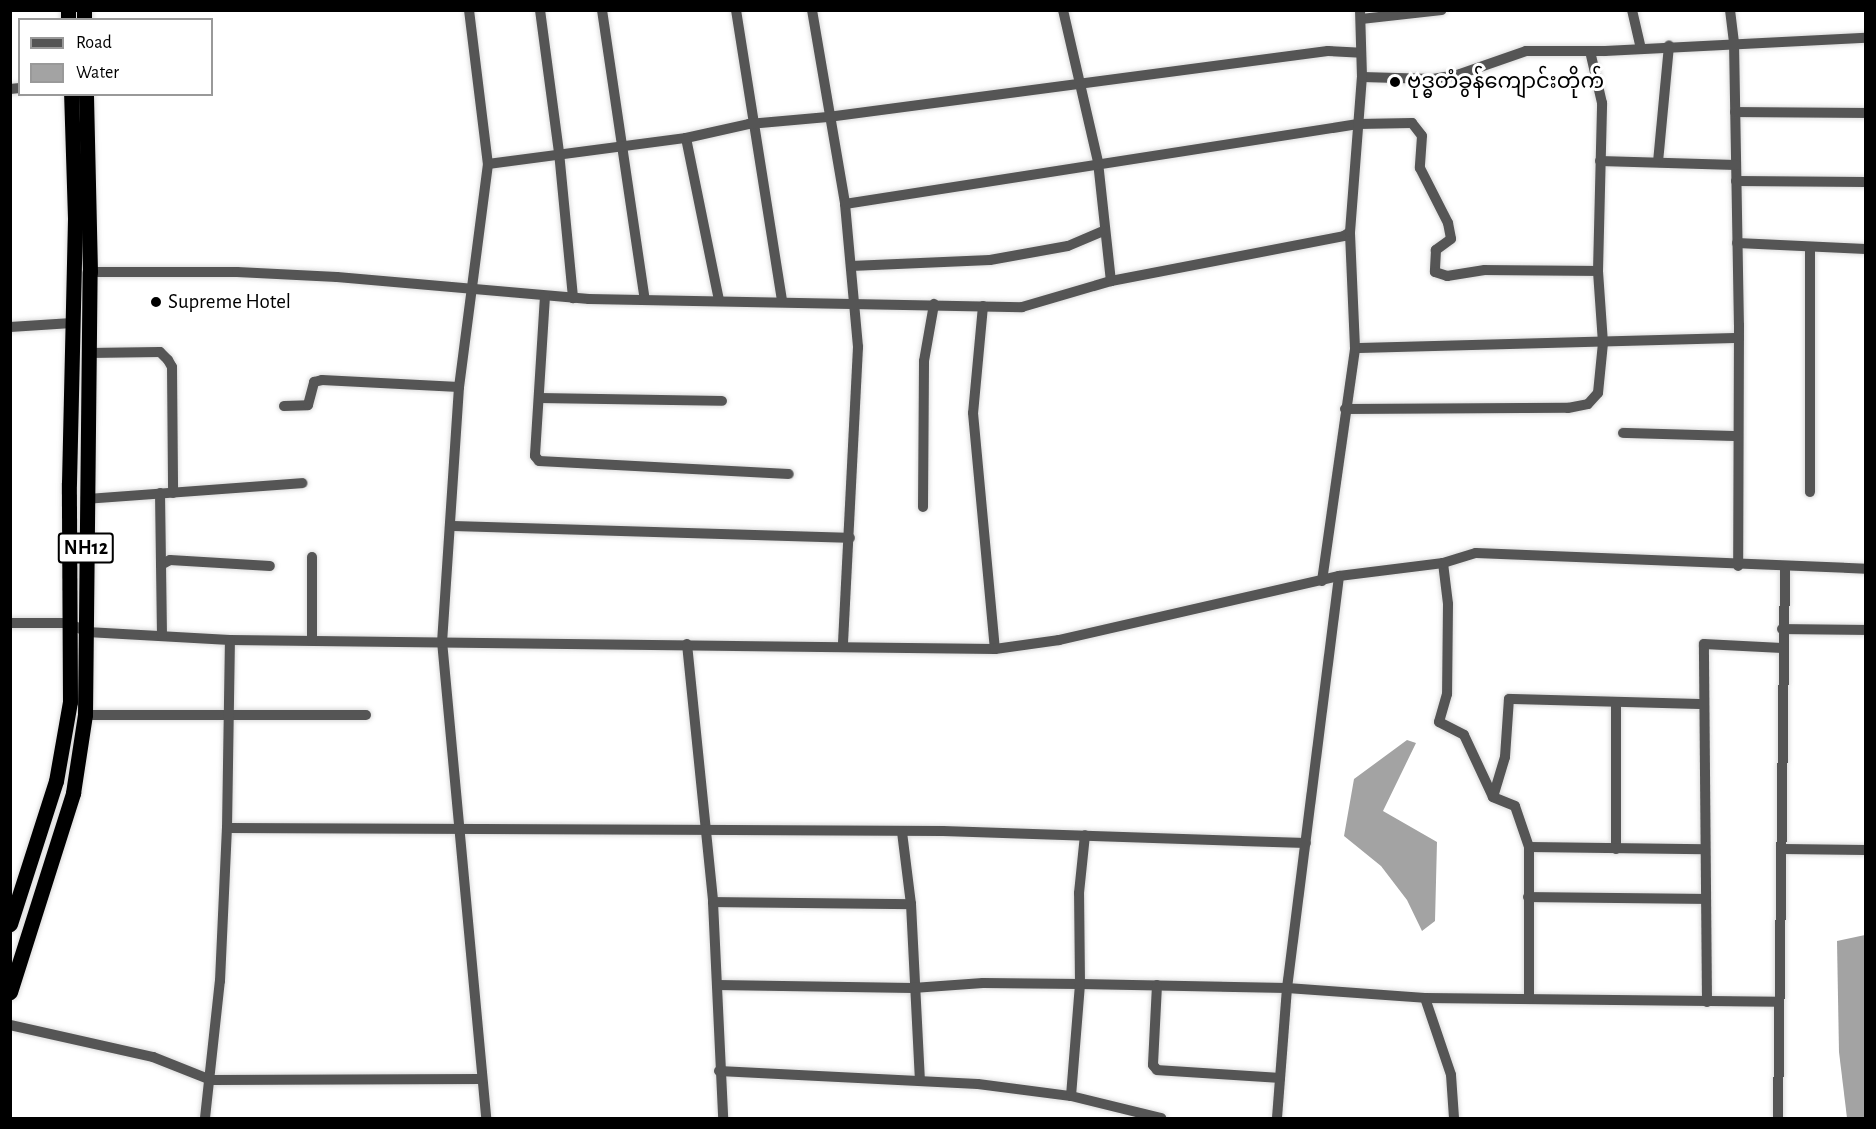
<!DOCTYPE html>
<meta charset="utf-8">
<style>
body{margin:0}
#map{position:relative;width:1876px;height:1129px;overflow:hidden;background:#fff;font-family:"Alegreya Sans","Noto Sans Myanmar",sans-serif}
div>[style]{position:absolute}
.water>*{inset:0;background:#a3a3a3}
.roads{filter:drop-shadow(0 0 2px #dbdbdb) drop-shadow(0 0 2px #dbdbdb)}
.minor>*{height:10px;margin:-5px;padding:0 5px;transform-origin:5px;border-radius:5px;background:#555}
.highway>*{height:15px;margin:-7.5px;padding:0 7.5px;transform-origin:7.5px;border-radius:7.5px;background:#000}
.dots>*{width:16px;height:16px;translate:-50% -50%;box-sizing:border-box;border:3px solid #fff;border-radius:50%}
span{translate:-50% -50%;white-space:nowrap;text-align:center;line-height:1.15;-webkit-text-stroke:6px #fff;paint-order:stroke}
.shield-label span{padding:2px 4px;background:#fff;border:2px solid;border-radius:4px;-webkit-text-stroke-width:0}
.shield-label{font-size:20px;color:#000;font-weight:700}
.poi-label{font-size:21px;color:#000}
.left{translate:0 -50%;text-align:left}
.frame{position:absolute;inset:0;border:12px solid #000;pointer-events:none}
.legend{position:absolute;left:18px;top:18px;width:195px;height:78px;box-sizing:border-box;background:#fff;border:2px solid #999;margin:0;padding:8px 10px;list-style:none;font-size:18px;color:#000}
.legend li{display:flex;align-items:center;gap:12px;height:30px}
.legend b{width:30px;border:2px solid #999}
</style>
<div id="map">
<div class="water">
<i style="clip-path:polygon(1407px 740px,1416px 743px,1383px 811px,1437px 842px,1435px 921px,1422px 931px,1407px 900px,1381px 866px,1344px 836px,1354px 779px)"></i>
<i style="clip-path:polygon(1865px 935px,1865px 1118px,1847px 1118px,1839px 1052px,1837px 941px)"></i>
</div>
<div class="roads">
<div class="minor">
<i style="left:469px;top:10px;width:155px;rotate:83deg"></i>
<i style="left:488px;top:164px;width:225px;rotate:97.4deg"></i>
<i style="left:459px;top:387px;width:255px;rotate:93.8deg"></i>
<i style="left:442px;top:641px;width:479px;rotate:84.7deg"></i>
<i style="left:540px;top:10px;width:143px;rotate:82.4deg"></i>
<i style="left:559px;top:152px;width:147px;rotate:84.5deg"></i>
<i style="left:602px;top:10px;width:293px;rotate:81.6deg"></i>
<i style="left:736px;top:10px;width:295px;rotate:81deg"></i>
<i style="left:812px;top:10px;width:197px;rotate:80.3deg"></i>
<i style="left:845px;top:204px;width:144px;rotate:84.8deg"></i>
<i style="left:858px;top:347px;width:299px;rotate:92.9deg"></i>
<i style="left:1063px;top:10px;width:156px;rotate:77deg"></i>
<i style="left:1098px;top:162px;width:120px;rotate:83.8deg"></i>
<i style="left:1632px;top:10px;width:40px;rotate:77deg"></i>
<i style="left:1730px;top:10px;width:32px;rotate:83deg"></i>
<i style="left:1734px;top:42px;width:283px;rotate:89deg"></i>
<i style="left:1739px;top:325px;width:241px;rotate:90.2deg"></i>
<i style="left:1361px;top:19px;width:81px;rotate:-6.3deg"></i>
<i style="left:1362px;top:77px;width:71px;rotate:1.6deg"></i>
<i style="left:1433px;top:79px;width:27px;rotate:-10deg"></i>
<i style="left:1460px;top:74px;width:70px;rotate:-19.2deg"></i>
<i style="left:1526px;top:51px;width:79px"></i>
<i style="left:1605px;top:51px;width:261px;rotate:-2.9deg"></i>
<i style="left:10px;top:89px;width:10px;rotate:-6deg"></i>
<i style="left:1735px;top:112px;width:131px;rotate:0.4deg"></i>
<i style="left:686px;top:138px;width:165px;rotate:78.5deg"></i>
<i style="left:1600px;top:161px;width:136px;rotate:1.7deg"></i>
<i style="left:1658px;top:162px;width:117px;rotate:-84.6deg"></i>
<i style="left:488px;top:164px;width:200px;rotate:-7.5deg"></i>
<i style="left:686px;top:138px;width:65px;rotate:-12.5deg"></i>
<i style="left:749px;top:124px;width:79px;rotate:-5.1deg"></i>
<i style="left:828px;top:117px;width:504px;rotate:-7.52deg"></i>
<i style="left:1328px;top:51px;width:33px;rotate:3deg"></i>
<i style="left:1736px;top:181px;width:130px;rotate:0.4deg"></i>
<i style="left:845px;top:204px;width:519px;rotate:-8.86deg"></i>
<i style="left:1358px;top:124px;width:54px;rotate:-1.1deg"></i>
<i style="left:1412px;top:123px;width:16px;rotate:52deg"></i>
<i style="left:1422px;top:136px;width:32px;rotate:94deg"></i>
<i style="left:1420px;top:168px;width:62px;rotate:63deg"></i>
<i style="left:1448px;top:223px;width:16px;rotate:79deg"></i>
<i style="left:1451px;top:239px;width:19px;rotate:144deg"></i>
<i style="left:1436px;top:250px;width:22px;rotate:93deg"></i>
<i style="left:1435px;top:272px;width:13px;rotate:18deg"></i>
<i style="left:1447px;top:276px;width:38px;rotate:-9deg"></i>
<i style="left:1485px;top:270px;width:113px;rotate:0.5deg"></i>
<i style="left:1737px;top:243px;width:129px;rotate:2.7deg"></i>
<i style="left:851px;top:266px;width:139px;rotate:-2.5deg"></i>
<i style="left:990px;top:260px;width:79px;rotate:-10.2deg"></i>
<i style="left:1068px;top:246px;width:38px;rotate:-23deg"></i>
<i style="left:90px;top:272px;width:147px"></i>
<i style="left:237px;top:272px;width:100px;rotate:2.9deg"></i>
<i style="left:337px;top:277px;width:253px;rotate:5deg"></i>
<i style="left:589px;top:299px;width:433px;rotate:1.1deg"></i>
<i style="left:1022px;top:307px;width:93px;rotate:-16.3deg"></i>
<i style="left:1111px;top:281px;width:237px;rotate:-10.9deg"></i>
<i style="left:1344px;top:236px;width:7px;rotate:-34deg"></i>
<i style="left:545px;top:296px;width:160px;rotate:93.6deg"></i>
<i style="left:535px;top:456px;width:6px;rotate:51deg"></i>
<i style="left:539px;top:461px;width:250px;rotate:3deg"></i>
<i style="left:983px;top:306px;width:107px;rotate:95.3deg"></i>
<i style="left:973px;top:413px;width:237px;rotate:84.7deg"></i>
<i style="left:10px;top:327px;width:62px;rotate:-3.7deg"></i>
<i style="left:1355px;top:348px;width:384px;rotate:-1.5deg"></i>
<i style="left:88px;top:353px;width:72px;rotate:-0.8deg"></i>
<i style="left:160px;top:352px;width:11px;rotate:45deg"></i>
<i style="left:168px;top:360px;width:8px;rotate:60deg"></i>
<i style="left:172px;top:367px;width:126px;rotate:89.5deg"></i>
<i style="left:539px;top:398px;width:183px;rotate:0.9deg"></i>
<i style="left:284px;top:406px;width:24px;rotate:-2deg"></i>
<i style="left:308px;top:405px;width:24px;rotate:-75deg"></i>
<i style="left:314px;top:382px;width:8px;rotate:-14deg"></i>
<i style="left:322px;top:380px;width:137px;rotate:2.9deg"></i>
<i style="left:1345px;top:409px;width:223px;rotate:-0.3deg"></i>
<i style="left:1568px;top:408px;width:20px;rotate:-11deg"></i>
<i style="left:1588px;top:404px;width:15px;rotate:-48deg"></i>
<i style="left:1598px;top:393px;width:50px;rotate:-84.3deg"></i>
<i style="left:1603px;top:343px;width:72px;rotate:-94deg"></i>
<i style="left:1598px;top:271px;width:168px;rotate:-88.6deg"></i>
<i style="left:1602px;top:103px;width:53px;rotate:-103deg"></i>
<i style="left:1623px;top:433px;width:115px;rotate:1.5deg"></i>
<i style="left:1810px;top:492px;width:243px;rotate:-90deg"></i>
<i style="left:160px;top:493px;width:72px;rotate:89.2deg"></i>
<i style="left:86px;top:499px;width:217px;rotate:-4.2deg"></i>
<i style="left:923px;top:507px;width:146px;rotate:-89.6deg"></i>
<i style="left:924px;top:361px;width:58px;rotate:-80deg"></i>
<i style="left:450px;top:526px;width:400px;rotate:1.7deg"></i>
<i style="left:1443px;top:563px;width:41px;rotate:83deg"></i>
<i style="left:1448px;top:604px;width:90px;rotate:90.6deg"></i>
<i style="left:1447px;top:694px;width:29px;rotate:106deg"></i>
<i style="left:1439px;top:722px;width:28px;rotate:27deg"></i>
<i style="left:1464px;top:735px;width:68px;rotate:64.9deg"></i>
<i style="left:1322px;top:581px;width:235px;rotate:-81.9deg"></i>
<i style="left:1355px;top:348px;width:116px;rotate:-92.5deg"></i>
<i style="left:1350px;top:232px;width:155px;rotate:-85.6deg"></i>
<i style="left:1362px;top:77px;width:67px;rotate:-91.7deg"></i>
<i style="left:10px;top:623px;width:58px"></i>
<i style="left:68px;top:623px;width:21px;rotate:25deg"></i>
<i style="left:87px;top:632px;width:143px;rotate:3.2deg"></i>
<i style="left:230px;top:640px;width:765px;rotate:0.67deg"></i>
<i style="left:995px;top:649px;width:65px;rotate:-8deg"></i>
<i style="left:1059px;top:640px;width:287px;rotate:-12.9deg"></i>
<i style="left:1339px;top:576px;width:105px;rotate:-7.1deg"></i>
<i style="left:1443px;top:563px;width:34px;rotate:-17deg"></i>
<i style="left:1476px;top:553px;width:390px;rotate:2.3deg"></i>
<i style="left:1782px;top:629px;width:84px;rotate:0.7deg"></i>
<i style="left:162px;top:636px;width:71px;rotate:-90.8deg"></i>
<i style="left:161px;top:565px;width:10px;rotate:-29deg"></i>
<i style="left:170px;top:560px;width:100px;rotate:3.4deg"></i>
<i style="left:312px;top:640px;width:83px;rotate:-90deg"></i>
<i style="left:687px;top:644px;width:259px;rotate:84.2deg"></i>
<i style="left:713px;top:902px;width:216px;rotate:87.3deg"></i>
<i style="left:1616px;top:702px;width:147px;rotate:90deg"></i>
<i style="left:85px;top:715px;width:281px"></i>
<i style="left:227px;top:828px;width:716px;rotate:0.24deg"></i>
<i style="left:943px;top:831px;width:363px;rotate:1.9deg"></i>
<i style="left:902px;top:832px;width:73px;rotate:82.9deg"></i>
<i style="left:911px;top:904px;width:176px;rotate:87.1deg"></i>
<i style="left:1529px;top:847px;width:176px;rotate:0.7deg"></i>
<i style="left:1783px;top:849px;width:83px;rotate:0.7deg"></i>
<i style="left:1528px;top:897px;width:178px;rotate:0.6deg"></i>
<i style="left:713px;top:902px;width:198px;rotate:0.6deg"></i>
<i style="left:717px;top:985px;width:196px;rotate:0.9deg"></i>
<i style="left:913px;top:988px;width:70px;rotate:-4.1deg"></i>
<i style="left:983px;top:983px;width:97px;rotate:0.6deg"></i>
<i style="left:1080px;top:984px;width:207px;rotate:1.1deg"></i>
<i style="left:1287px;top:988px;width:138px;rotate:4.1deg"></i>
<i style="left:1425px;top:998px;width:354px;rotate:0.6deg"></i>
<i style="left:1157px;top:985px;width:80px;rotate:92.9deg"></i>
<i style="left:1153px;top:1065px;width:6px;rotate:51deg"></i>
<i style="left:1157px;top:1070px;width:123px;rotate:3.7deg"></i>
<i style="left:1425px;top:998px;width:81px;rotate:71.3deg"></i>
<i style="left:1451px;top:1075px;width:43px;rotate:86deg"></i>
<i style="left:1529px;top:999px;width:152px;rotate:-90deg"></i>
<i style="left:1529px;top:847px;width:43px;rotate:-108.9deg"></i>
<i style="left:1515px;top:806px;width:24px;rotate:-158deg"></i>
<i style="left:1493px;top:797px;width:42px;rotate:-73.3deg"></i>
<i style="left:1505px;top:757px;width:58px;rotate:-86.1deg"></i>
<i style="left:1509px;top:699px;width:195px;rotate:1.5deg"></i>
<i style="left:1707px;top:1002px;width:358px;rotate:-90.5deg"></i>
<i style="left:1704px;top:644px;width:78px;rotate:2.9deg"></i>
<i style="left:10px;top:1025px;width:147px;rotate:12.6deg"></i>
<i style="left:153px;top:1057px;width:62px;rotate:21.6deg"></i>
<i style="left:211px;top:1080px;width:271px;rotate:-0.2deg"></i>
<i style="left:719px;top:1071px;width:259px;rotate:2.9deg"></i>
<i style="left:978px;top:1084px;width:94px;rotate:7.4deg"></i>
<i style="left:1071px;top:1096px;width:93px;rotate:13.7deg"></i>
<i style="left:1071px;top:1096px;width:112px;rotate:-85.4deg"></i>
<i style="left:1080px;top:984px;width:91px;rotate:-90.6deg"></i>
<i style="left:1079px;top:893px;width:58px;rotate:-84.1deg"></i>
<i style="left:205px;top:1118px;width:138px;rotate:-83.8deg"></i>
<i style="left:220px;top:981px;width:153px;rotate:-87.4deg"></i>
<i style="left:227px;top:828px;width:188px;rotate:-89.1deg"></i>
<i style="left:1277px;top:1118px;width:130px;rotate:-85.6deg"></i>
<i style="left:1287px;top:988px;width:415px;rotate:-82.8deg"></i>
<i style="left:1778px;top:1118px;width:551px;rotate:-89.27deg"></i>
</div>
<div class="highway">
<i style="left:68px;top:10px;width:10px;rotate:90deg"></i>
<i style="left:84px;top:10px;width:10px;rotate:90deg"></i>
<i style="left:10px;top:924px;width:150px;rotate:-72.2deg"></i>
<i style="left:56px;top:781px;width:80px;rotate:-80deg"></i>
<i style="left:70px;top:702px;width:219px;rotate:-90.3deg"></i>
<i style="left:69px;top:483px;width:265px;rotate:-88.7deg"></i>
<i style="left:75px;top:218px;width:124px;rotate:-91.8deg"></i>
<i style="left:10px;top:992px;width:209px;rotate:-72.4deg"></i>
<i style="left:73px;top:793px;width:79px;rotate:-81.3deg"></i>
<i style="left:85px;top:715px;width:443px;rotate:-89.4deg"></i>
<i style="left:90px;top:272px;width:178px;rotate:-91.3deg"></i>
</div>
</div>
<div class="dots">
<i style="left:1395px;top:82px;background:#000"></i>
<i style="left:156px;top:302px;background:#000"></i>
</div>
<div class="shield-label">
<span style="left:86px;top:548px">NH12</span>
</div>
<div class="poi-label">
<span class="left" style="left:1407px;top:82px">ဗုဒ္ဓတံခွန်ကျောင်းတိုက်</span>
<span class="left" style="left:168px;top:302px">Supreme Hotel</span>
</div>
<div class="frame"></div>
<ul class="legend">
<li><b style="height:8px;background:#555"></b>Road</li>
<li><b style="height:16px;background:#a3a3a3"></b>Water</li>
</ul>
</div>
